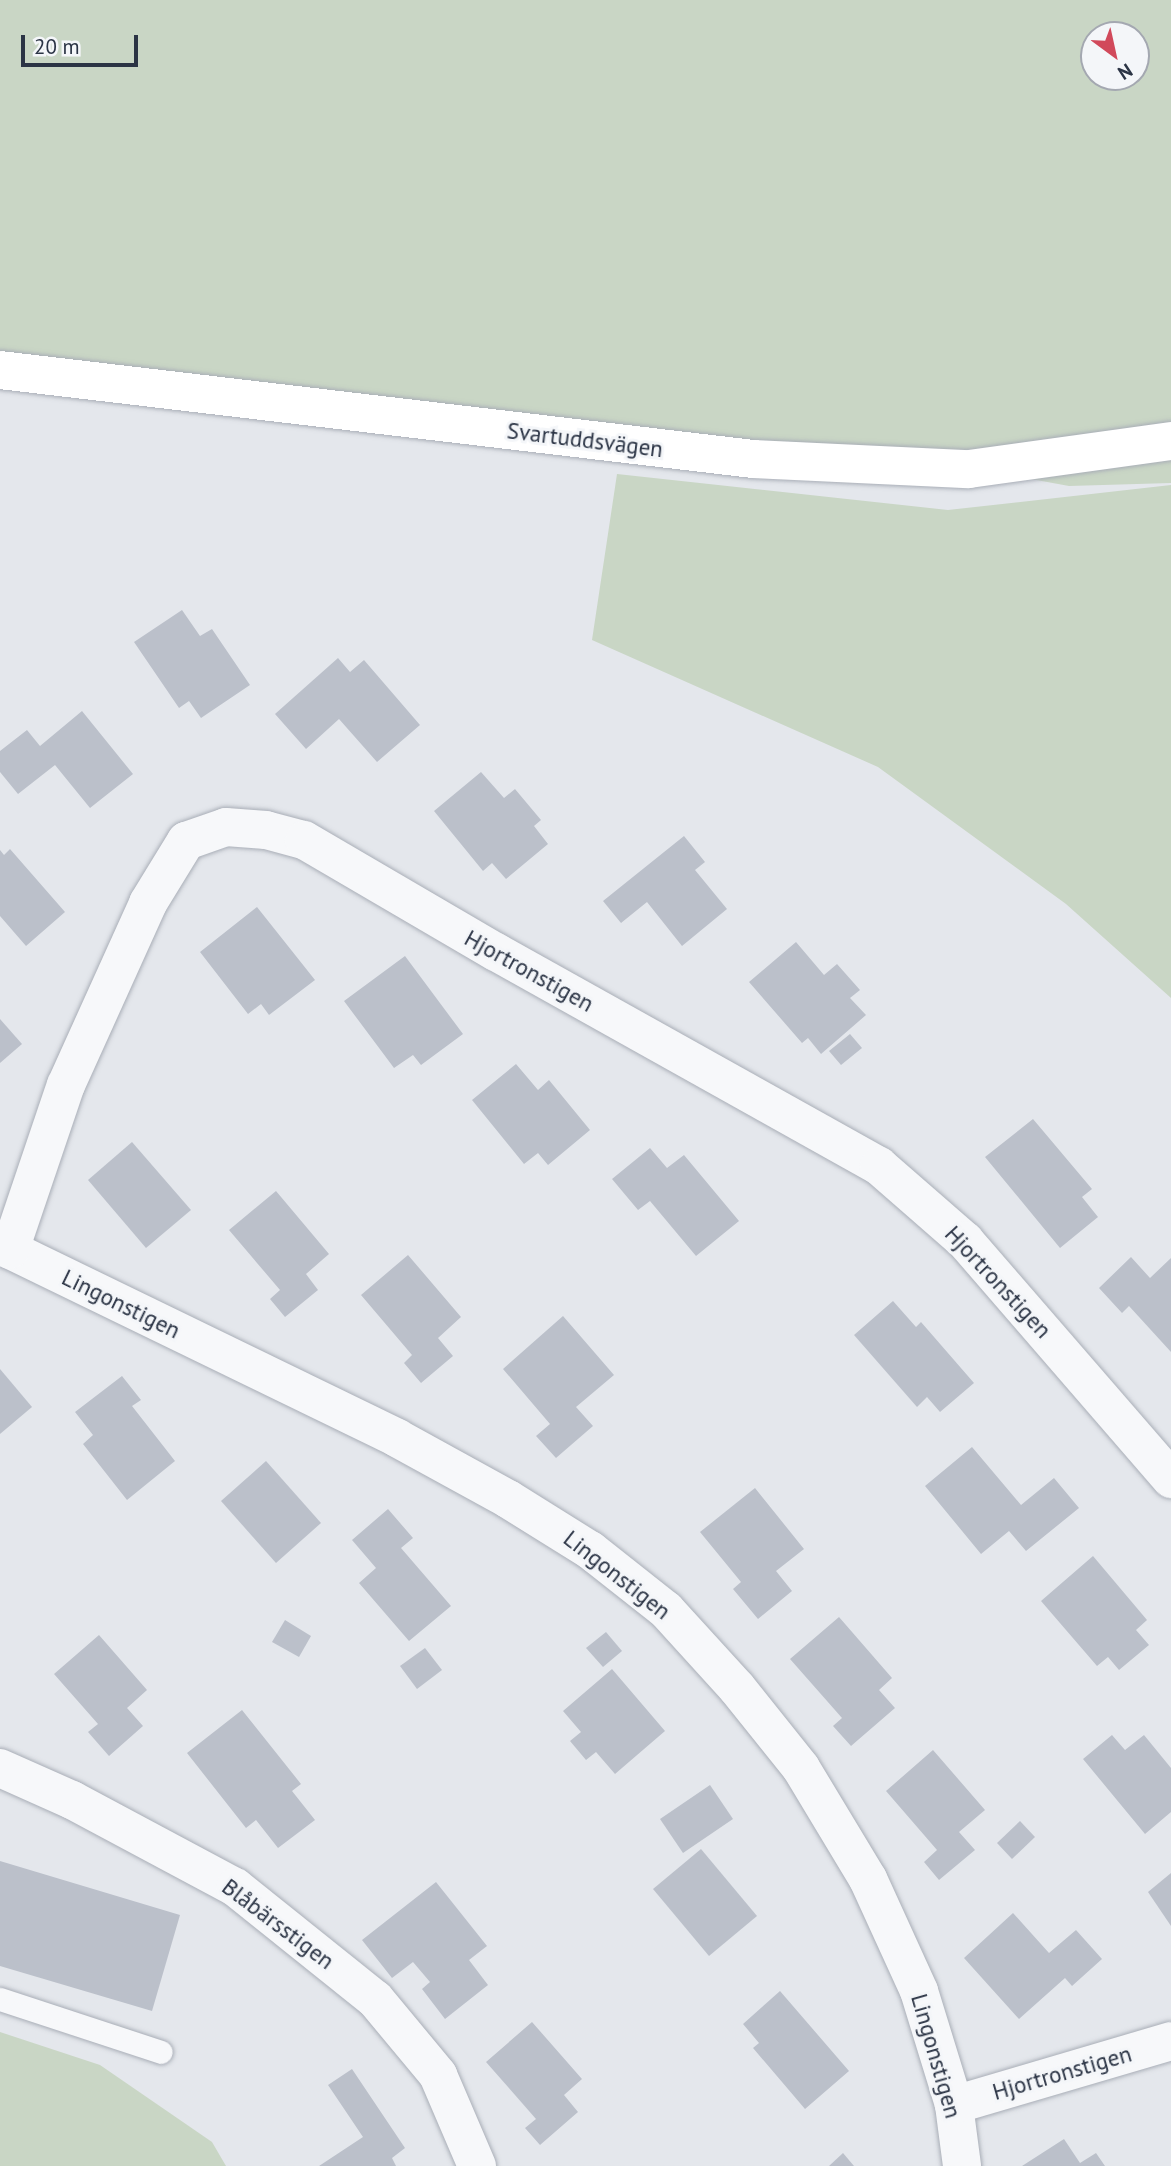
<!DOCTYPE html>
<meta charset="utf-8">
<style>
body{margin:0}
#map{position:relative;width:1171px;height:2166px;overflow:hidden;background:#e4e7ec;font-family:"PT Sans",sans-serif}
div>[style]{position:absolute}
.green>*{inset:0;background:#c9d6c5}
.building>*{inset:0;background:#bbc0ca}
.roads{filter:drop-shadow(0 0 2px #a9aeb7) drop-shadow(0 0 2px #a9aeb7)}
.lane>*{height:23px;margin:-11.5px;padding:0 11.5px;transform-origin:11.5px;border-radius:11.5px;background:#f7f8fa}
.street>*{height:38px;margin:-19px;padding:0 19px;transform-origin:19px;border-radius:19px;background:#f7f8fa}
.secondary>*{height:38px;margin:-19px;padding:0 19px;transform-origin:19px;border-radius:19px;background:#fff}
span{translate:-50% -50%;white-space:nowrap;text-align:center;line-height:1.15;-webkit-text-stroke:6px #f4f6f9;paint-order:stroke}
.street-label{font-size:23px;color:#2b3445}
.north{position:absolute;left:1080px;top:21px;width:70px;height:70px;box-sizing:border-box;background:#f4f6f9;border:2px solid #a4a8b1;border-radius:50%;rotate:147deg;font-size:19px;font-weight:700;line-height:28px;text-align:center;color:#2b3445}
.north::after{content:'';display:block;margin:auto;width:24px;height:32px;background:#d1495b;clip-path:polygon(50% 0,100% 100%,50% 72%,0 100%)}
.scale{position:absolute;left:21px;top:35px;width:117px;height:32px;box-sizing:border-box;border:4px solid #2b3445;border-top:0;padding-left:9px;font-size:21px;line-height:24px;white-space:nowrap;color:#2b3445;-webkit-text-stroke:5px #f4f6f9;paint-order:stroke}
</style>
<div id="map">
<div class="green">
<i style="clip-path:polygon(evenodd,0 0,1171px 0,1171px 483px,1069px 486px,933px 461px,0 370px,0 0,1094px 35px,1136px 35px,1136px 77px,1094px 77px,1094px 35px)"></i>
<i style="clip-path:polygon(617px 474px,948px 510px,1171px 485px,1171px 998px,1066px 904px,878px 767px,592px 640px)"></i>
<i style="clip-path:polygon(0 2032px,100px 2065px,212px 2142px,226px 2166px,0 2166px)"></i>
</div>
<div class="building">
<i style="clip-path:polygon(182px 610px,200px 636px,212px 629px,250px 685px,201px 718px,189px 701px,179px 708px,134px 642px)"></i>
<i style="clip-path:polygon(338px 658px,350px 672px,364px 660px,420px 725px,377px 762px,339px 719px,306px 749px,275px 714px)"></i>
<i style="clip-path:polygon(82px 711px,133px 774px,90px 808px,55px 765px,18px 794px,0 772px,0 751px,27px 730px,40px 746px)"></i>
<i style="clip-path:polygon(481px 772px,504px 798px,515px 789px,541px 820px,534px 826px,548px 844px,506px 879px,492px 863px,483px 871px,434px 811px)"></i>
<i style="clip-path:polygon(684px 836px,705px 862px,695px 870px,727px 909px,682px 946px,647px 902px,621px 923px,603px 901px)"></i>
<i style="clip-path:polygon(10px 849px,65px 912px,26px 946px,0 916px,0 850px,4px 855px)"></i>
<i style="clip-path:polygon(257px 907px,315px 980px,269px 1015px,261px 1004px,248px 1014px,200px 952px)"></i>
<i style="clip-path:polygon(796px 942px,824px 975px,837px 964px,860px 990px,850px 998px,866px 1015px,821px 1054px,808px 1038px,802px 1043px,749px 982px)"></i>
<i style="clip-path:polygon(405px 956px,463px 1034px,421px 1065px,413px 1055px,394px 1068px,344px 1001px)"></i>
<i style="clip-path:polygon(0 1019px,22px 1044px,0 1063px)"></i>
<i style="clip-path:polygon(850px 1034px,862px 1048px,841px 1065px,829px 1051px)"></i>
<i style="clip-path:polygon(516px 1064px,538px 1090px,549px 1080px,590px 1130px,548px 1165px,538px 1153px,524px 1164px,472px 1100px)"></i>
<i style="clip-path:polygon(1033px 1119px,1092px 1189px,1082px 1197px,1098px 1217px,1060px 1248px,985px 1157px)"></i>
<i style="clip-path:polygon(132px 1142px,191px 1210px,146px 1248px,88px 1180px)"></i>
<i style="clip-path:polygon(650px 1148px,667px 1168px,684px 1155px,739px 1221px,696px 1256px,650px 1201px,638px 1210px,612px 1179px)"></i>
<i style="clip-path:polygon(276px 1191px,329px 1254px,306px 1274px,318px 1290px,285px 1317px,270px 1299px,280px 1290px,229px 1230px)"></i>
<i style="clip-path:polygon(408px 1255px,461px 1317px,438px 1338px,453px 1356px,421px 1383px,404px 1363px,412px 1355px,361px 1295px)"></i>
<i style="clip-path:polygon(1131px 1257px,1150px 1278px,1171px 1258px,1171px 1352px,1129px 1306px,1122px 1313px,1099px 1288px)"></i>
<i style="clip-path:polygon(893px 1301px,916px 1327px,921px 1322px,974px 1383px,940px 1412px,927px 1397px,917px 1407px,854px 1335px)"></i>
<i style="clip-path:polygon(563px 1316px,614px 1375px,576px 1407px,593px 1426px,556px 1458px,536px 1436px,550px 1424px,503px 1369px)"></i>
<i style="clip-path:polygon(0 1369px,32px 1407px,0 1434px)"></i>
<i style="clip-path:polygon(122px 1376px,141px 1400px,132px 1406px,175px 1461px,127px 1500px,83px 1444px,93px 1435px,75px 1412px)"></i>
<i style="clip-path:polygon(972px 1447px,1021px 1505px,1054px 1478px,1079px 1508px,1026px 1551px,1009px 1531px,981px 1554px,925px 1486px)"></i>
<i style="clip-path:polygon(266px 1461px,321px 1523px,276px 1563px,221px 1501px)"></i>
<i style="clip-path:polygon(755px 1488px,804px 1549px,776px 1571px,792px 1591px,758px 1619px,733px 1589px,741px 1582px,700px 1532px)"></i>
<i style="clip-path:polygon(388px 1509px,413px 1538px,401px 1548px,451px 1606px,409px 1641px,359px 1583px,376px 1568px,352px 1540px)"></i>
<i style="clip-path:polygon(1093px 1556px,1147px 1620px,1136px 1630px,1149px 1645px,1119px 1670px,1108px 1657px,1097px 1666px,1041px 1601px)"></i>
<i style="clip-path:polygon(839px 1617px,892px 1678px,879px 1690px,895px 1708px,851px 1746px,833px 1726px,842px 1718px,790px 1659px)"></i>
<i style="clip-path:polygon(285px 1620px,311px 1636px,299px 1657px,272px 1642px)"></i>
<i style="clip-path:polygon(606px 1632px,622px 1651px,603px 1667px,586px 1648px)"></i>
<i style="clip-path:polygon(99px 1635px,147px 1690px,127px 1708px,143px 1726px,109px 1756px,88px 1732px,98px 1724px,54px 1674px)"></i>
<i style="clip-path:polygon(425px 1648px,442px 1670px,417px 1689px,400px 1666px)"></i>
<i style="clip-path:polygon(612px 1669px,665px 1731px,615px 1774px,596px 1752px,586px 1760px,570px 1741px,581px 1732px,563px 1711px)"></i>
<i style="clip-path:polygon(242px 1710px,301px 1784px,292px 1791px,315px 1820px,278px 1848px,256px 1820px,246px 1828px,187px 1753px)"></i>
<i style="clip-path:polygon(1112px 1735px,1125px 1750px,1144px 1735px,1171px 1768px,1171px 1812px,1145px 1834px,1083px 1759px)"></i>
<i style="clip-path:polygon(933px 1750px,985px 1810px,959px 1832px,975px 1850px,939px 1880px,924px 1862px,937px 1850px,886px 1791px)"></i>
<i style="clip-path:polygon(710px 1785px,733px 1819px,683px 1853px,660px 1819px)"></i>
<i style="clip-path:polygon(1020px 1821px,1035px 1837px,1012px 1859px,997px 1843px)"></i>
<i style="clip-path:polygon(701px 1849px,757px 1916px,709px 1956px,653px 1889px)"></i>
<i style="clip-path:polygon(0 1861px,180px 1915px,152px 2011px,0 1966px)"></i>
<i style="clip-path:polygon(1171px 1873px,1171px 1926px,1148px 1892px)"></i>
<i style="clip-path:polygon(436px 1882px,487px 1946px,469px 1960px,488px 1985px,445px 2019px,422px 1989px,430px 1982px,413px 1962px,392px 1978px,362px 1940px)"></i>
<i style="clip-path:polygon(1013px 1913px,1049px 1953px,1076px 1930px,1102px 1959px,1072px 1986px,1065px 1978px,1019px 2019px,964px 1958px)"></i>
<i style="clip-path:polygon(780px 1991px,849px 2071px,805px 2109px,753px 2048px,759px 2043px,743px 2024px)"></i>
<i style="clip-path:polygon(532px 2022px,582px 2079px,564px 2095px,578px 2112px,540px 2145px,525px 2128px,536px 2119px,486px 2062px)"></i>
<i style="clip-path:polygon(352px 2069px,405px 2148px,392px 2158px,396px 2166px,319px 2166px,363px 2137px,328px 2085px)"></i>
<i style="clip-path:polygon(1064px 2139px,1080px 2163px,1096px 2153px,1105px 2166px,1022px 2166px)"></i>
<i style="clip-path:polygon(843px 2153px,854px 2166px,829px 2166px)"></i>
</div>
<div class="roads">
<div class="lane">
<i style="left:0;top:1999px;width:169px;rotate:18.2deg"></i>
</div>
<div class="street">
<i style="left:0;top:1245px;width:441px;rotate:25.9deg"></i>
<i style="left:397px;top:1438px;width:127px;rotate:28.8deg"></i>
<i style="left:508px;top:1499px;width:97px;rotate:31.9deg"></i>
<i style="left:590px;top:1550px;width:97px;rotate:38.3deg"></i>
<i style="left:666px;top:1610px;width:105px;rotate:47.7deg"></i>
<i style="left:737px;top:1688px;width:102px;rotate:51.3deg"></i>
<i style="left:801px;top:1768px;width:130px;rotate:58.9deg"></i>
<i style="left:868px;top:1879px;width:123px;rotate:65.5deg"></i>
<i style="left:919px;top:1991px;width:119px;rotate:72.9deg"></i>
<i style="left:954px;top:2105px;width:62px;rotate:82.5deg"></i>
<i style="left:10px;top:1250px;width:174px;rotate:-71.3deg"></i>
<i style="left:66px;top:1085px;width:200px;rotate:-65.7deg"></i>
<i style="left:148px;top:903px;width:73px;rotate:-58.5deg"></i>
<i style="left:186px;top:841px;width:42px;rotate:-19.3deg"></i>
<i style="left:226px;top:827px;width:40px;rotate:4.3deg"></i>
<i style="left:266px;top:830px;width:39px;rotate:15deg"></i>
<i style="left:304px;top:840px;width:222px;rotate:30.3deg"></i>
<i style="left:496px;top:952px;width:439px;rotate:29.2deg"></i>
<i style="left:879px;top:1166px;width:114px;rotate:41.1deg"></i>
<i style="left:965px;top:1241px;width:315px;rotate:49.1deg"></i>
<i style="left:0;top:1768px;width:79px;rotate:24deg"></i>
<i style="left:72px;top:1800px;width:185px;rotate:28.1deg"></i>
<i style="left:235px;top:1887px;width:179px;rotate:38.7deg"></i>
<i style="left:375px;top:1999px;width:99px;rotate:50.3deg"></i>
<i style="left:438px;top:2075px;width:99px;rotate:66.8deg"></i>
<i style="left:954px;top:2105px;width:226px;rotate:-16.4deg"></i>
</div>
<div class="secondary">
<i style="left:0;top:370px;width:758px;rotate:6.74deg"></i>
<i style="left:753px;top:459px;width:216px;rotate:2.7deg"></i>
<i style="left:969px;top:469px;width:204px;rotate:-7.9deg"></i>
</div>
</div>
<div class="street-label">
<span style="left:585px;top:440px;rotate:7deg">Svartuddsvägen</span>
<span style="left:529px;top:971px;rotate:29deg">Hjortronstigen</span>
<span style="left:998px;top:1282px;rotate:47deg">Hjortronstigen</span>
<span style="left:121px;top:1304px;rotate:26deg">Lingonstigen</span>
<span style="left:617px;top:1575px;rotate:38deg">Lingonstigen</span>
<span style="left:278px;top:1924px;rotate:37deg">Blåbärsstigen</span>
<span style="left:936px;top:2056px;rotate:74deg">Lingonstigen</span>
<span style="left:1062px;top:2073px;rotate:-16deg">Hjortronstigen</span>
</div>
<div class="north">N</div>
<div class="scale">20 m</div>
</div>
